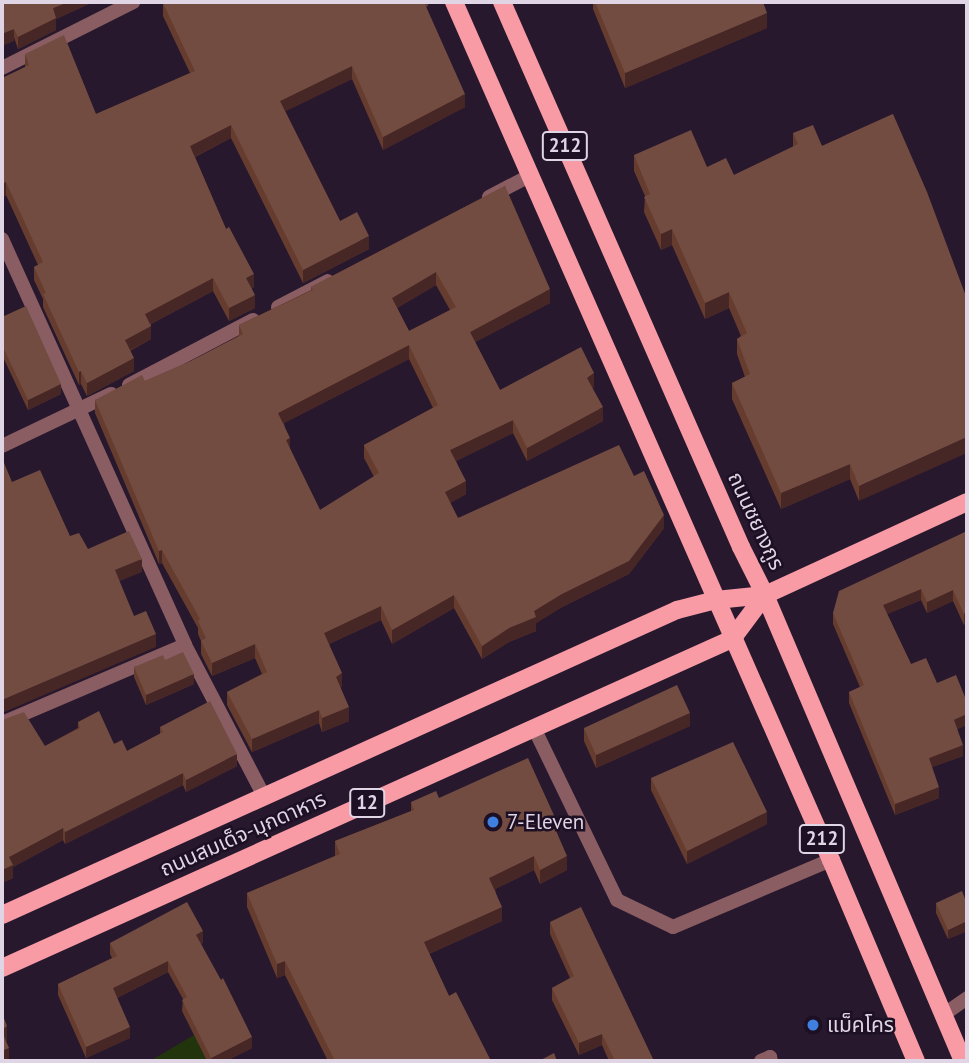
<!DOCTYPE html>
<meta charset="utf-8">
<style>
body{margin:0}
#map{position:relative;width:969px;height:1063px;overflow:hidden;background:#27182e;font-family:"PT Sans","Noto Sans Thai",sans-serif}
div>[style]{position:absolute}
.green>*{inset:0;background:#22340b}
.lane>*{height:14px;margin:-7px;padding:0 7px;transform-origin:7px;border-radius:7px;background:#8a5d62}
.street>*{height:14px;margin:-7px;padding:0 7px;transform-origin:7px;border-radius:7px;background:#8a5d62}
.primary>*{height:18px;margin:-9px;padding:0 9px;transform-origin:9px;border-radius:9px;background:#f89ba5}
.wall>*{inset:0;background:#663c2e}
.shaded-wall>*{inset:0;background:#472626}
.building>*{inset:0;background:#734c41}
.dots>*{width:19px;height:19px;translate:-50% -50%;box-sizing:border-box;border:4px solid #1d0f24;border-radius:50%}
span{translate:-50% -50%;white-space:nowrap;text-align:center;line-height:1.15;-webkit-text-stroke:5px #1d0f24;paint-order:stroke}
.shield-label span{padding:2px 5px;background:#1d0f24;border:2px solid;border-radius:5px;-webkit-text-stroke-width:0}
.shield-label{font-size:19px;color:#dfd5e4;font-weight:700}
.street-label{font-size:21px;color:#dfd5e4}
.poi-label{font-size:21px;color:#dfd5e4}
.left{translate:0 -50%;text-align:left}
.frame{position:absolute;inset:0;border:4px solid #dfd5e4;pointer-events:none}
</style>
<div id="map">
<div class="green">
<i style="clip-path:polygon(194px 1035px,207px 1061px,150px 1061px)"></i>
</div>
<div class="lane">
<i style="left:2px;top:723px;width:199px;rotate:-23.1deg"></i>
<i style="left:534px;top:728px;width:191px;rotate:64.2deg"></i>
<i style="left:617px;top:900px;width:62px;rotate:25.7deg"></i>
<i style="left:673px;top:927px;width:172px;rotate:-23deg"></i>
<i style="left:943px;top:1015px;width:29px;rotate:-35deg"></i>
<i style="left:761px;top:1061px;width:10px;rotate:-24deg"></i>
<i style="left:770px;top:1057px;width:4px;rotate:76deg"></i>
</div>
<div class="street">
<i style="left:2px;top:68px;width:147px;rotate:-26.7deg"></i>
<i style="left:489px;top:197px;width:47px;rotate:-27.6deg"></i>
<i style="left:2px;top:239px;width:445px;rotate:65.7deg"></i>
<i style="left:185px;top:645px;width:170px;rotate:62.4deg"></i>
<i style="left:278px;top:307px;width:56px;rotate:-27.5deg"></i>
<i style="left:129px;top:385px;width:140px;rotate:-27.7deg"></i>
<i style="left:2px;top:446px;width:121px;rotate:-25.5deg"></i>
</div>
<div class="primary">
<i style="left:454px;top:2px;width:937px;rotate:66.28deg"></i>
<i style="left:831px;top:860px;width:218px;rotate:67.1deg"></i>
<i style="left:502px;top:2px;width:595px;rotate:66.32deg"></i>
<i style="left:741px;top:547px;width:54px;rotate:63.4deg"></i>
<i style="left:765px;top:595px;width:506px;rotate:66.98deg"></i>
<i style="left:2px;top:915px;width:741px;rotate:-24.32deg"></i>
<i style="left:677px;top:610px;width:40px;rotate:-14.4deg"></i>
<i style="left:716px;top:600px;width:49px;rotate:-5.8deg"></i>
<i style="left:765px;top:595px;width:222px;rotate:-24.7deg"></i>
<i style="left:2px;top:968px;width:801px;rotate:-24.26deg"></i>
<i style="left:732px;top:639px;width:55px;rotate:-53.1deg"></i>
</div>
<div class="wall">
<i style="clip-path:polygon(2px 2px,91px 2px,91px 3px,56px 19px,56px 30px,18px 49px)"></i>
<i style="clip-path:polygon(428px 2px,428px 6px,426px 7px,465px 107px,383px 150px,352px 79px,285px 111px,340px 221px,369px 249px,303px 283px,231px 138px,195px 157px,226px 229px,254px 287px,252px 288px,255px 308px,229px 321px,213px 291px,151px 324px,151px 339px,130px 351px,134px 371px,87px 396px,81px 384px,79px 385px,43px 307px,43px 299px,34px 280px,34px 267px,38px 265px,6px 195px,2px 197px,25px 67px,25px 54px,96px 114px,190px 73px,163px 16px,163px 3px)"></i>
<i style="clip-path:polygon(593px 2px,763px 2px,767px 28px,625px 88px,593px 9px)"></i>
<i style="clip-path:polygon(893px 114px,859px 501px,850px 479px,781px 509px,732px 399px,732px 383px,745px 377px,737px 354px,737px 339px,741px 336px,729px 308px,705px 319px,672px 245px,661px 250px,644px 212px,645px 196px,634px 171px,634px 155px,707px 167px,734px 175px,793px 147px,793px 133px,822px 146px)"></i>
<i style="clip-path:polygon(evenodd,505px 186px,550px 303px,475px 342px,500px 390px,594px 387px,592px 388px,603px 421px,527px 461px,513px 433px,456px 461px,466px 494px,450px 503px,458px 518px,634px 476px,664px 528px,629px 574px,562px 607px,536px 623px,536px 631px,509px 642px,482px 659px,454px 608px,392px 644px,381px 620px,329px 644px,342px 686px,340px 688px,349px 721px,322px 732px,319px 723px,252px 752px,227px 705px,227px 692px,262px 674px,255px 658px,212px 676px,201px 654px,201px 641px,198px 634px,198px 628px,162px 563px,159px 564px,95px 413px,95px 400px,145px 381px,191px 361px,239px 336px,239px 325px,311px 290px,311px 287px,505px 186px,436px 285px,450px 310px,409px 331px,397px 308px,436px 285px,505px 186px,409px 359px,433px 408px,364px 445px,364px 458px,374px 477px,320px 510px,290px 450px,284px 423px,409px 359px)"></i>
<i style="clip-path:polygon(2px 317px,61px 394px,28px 410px,2px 355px)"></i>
<i style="clip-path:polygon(965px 532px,964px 625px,953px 601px,927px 613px,921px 600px,887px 614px,911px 664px,957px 729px,963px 756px,932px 767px,939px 798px,895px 815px,849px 703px,849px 692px,860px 687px,833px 624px,833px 613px)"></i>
<i style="clip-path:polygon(165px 660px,194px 684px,146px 705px,134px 677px,134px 667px)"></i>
<i style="clip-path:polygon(78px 722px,127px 751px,160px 734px,160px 727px,237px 766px,186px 792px,183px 785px,65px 844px,63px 840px,13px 867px,13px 878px,2px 883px,45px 746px,78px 728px)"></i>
<i style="clip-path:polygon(690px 726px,596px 768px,584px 741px,584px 728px)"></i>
<i style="clip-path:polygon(651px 778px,767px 824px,687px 864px,651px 790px)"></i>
<i style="clip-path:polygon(439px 798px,557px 833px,567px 870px,540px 884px,534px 870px,495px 889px,502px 921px,429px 954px,449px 996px,491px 1061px,328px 1061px,285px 975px,277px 978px,247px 907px,247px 893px,335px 856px,335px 841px,411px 811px,411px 802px)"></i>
<i style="clip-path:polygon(936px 903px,967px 904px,967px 931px,948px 939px,936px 913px)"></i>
<i style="clip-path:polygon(550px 922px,654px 1061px,609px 1061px,602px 1045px,579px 1055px,552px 1000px,552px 988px,570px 978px,550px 934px)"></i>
<i style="clip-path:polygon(203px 942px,201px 944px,252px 1048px,226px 1061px,207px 1061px,182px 1011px,183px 999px,168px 972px,117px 998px,130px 1038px,86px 1058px,58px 995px,58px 984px,112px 958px,110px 954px,110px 943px)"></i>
</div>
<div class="shaded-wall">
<i style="clip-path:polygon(68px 2px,91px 2px,91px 3px,56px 19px,56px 30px,18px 49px,18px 37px,53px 8px)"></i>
<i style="clip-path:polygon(767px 13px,767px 28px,625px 88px,625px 73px)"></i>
<i style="clip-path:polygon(14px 29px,14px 41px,2px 46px,2px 34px)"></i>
<i style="clip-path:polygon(352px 66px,352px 79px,280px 114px,280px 101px)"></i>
<i style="clip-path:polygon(465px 94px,465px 107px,383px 150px,383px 137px)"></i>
<i style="clip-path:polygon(231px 125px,231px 138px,190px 159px,190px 146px)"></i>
<i style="clip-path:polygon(6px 182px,6px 195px,2px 197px,2px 184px)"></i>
<i style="clip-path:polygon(672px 229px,672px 245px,661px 250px,661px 234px)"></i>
<i style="clip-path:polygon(369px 236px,369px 249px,303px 283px,303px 270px)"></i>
<i style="clip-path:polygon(436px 272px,436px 285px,392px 311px,392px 298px)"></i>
<i style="clip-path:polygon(254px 274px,254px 287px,246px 291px,246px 278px)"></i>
<i style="clip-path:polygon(213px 278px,213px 291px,145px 327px,145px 314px)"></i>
<i style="clip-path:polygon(550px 289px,550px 303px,470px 345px,470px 332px)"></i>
<i style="clip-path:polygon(729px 292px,729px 308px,705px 319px,705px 303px)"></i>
<i style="clip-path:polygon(255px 295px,255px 308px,229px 321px,229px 308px)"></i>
<i style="clip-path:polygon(151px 326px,151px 339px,125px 353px,125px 340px)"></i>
<i style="clip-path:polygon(409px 345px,409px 359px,278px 426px,278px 413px)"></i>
<i style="clip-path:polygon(134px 358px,134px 371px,87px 396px,87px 383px)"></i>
<i style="clip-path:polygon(81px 371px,81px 384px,79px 385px,79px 372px)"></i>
<i style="clip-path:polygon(594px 373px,594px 387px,587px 391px,587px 378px)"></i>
<i style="clip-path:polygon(61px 384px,61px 394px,28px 410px,28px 400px)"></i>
<i style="clip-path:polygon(603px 407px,603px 421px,527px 461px,527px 448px)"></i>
<i style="clip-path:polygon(513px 420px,513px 433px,450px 464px,450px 450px)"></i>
<i style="clip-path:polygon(967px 437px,967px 453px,859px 501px,859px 486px)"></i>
<i style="clip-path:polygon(290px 438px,290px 451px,286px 440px)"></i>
<i style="clip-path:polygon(850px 464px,850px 479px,781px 509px,781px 493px)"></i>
<i style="clip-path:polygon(466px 481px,466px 494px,445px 506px,445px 492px)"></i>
<i style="clip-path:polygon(664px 515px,664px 528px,629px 574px,562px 607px,536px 623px,536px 631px,509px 642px,482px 659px,482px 646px,534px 611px)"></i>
<i style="clip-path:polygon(162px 550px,162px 563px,159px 564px,159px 551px)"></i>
<i style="clip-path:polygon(142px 559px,142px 572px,115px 583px,115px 570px)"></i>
<i style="clip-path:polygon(921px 589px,921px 600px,883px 616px,883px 605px)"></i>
<i style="clip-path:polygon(953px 590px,953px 601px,927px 613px,927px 602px)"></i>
<i style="clip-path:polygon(454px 595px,454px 608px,392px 644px,392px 630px)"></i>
<i style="clip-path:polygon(381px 606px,381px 620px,324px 646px,324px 633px)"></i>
<i style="clip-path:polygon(967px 612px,967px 623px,964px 625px,964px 614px)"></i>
<i style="clip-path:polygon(156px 634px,156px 647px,2px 713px,2px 700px)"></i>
<i style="clip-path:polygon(255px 644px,255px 658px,212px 676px,212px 663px)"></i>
<i style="clip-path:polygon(342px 673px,342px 686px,336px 691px,336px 677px)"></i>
<i style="clip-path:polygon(194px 674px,194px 684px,146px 705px,146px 695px)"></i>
<i style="clip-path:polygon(349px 707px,349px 721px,322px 732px,322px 718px)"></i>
<i style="clip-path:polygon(319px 710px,319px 723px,252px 752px,252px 739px)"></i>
<i style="clip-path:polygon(690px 713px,690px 726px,596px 768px,596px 755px)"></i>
<i style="clip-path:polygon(967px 714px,967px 725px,954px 731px,954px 720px)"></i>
<i style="clip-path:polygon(963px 745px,963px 756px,929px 768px,929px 758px)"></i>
<i style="clip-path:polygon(237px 754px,237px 766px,186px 792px,186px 780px)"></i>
<i style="clip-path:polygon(183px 773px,183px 785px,65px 844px,65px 832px)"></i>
<i style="clip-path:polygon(939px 787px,939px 798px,895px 815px,895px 804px)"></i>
<i style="clip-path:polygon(767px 812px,767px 824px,687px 864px,687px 851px)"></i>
<i style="clip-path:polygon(557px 822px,557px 835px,553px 824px)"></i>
<i style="clip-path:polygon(63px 828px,63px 840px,13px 867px,13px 878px,2px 883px,2px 870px,9px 857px)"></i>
<i style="clip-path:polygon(534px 856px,534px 870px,489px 892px,489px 878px)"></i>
<i style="clip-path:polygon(567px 856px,567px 870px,540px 884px,540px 870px)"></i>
<i style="clip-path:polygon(502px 907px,502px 921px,424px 956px,424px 942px)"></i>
<i style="clip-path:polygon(967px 921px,967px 931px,948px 939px,948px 930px)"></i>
<i style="clip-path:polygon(203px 931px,203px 942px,196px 947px,196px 935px)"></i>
<i style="clip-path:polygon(168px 961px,168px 972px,113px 1000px,113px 988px)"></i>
<i style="clip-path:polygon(285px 961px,285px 975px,277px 978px,277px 964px)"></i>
<i style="clip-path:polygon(7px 1026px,7px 1041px,2px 1044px,2px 1030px)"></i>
<i style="clip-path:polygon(130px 1027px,130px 1038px,86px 1058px,86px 1047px)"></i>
<i style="clip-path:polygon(602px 1034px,602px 1045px,579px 1055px,579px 1043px)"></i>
<i style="clip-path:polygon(252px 1037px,252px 1048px,226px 1061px,211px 1061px,211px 1058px)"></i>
<i style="clip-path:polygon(9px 1048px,9px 1061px,2px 1061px,2px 1051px)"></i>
</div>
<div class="building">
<i style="clip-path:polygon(2px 2px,68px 2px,53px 8px,56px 18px,18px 37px,14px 29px,2px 34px)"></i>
<i style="clip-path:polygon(166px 2px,424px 2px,465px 94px,383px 137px,352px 66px,280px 101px,340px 221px,357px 212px,369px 236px,303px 270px,231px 125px,190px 146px,226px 229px,229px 227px,254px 274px,246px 278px,255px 295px,229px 308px,213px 278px,145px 314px,151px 326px,125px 340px,134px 358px,87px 383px,81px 371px,79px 372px,43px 294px,46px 293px,34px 267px,43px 262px,6px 182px,2px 184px,2px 78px,29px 65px,25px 54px,64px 35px,96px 114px,195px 71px,163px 3px)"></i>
<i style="clip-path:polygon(595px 2px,763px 2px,767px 13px,625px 73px)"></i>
<i style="clip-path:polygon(893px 114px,927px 192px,967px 299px,967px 437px,859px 486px,850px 464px,781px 493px,732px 383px,750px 374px,737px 339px,747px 333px,729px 292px,705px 303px,672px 229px,661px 234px,644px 197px,650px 194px,634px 155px,691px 130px,707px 167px,726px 158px,734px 175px,798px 144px,793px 133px,813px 125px,822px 146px)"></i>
<i style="clip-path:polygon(evenodd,505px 186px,550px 289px,470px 332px,500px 390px,581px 347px,594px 373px,587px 378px,603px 407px,527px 448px,513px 420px,450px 450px,466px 481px,445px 492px,458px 518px,619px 445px,634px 476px,644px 471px,664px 515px,629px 561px,562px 594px,534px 611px,536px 617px,509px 628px,482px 646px,454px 595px,392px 630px,381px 606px,324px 633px,342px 673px,336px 677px,349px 707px,322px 718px,319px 710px,252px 739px,227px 692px,267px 672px,255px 644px,212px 663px,201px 641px,206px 638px,198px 621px,200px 619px,162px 550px,159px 551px,95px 400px,142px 375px,145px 381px,191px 361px,243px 334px,239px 325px,313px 290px,311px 287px,505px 186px,436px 272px,456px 307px,409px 331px,392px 298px,436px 272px,505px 186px,409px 345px,438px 405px,364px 445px,379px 473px,320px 510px,286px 440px,290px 438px,278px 413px,409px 345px)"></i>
<i style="clip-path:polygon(26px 306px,61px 384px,28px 400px,2px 345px,2px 317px)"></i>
<i style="clip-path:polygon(2px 458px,12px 482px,40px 470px,70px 536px,79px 533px,88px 549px,129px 531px,142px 559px,115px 570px,134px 616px,146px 611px,156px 634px,2px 700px)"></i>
<i style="clip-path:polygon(965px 532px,967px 537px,967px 612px,964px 614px,953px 590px,927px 602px,921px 589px,883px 605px,911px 664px,926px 658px,937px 683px,956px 675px,967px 702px,967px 714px,954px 720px,963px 745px,929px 758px,939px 787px,895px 804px,849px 692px,864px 685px,833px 613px,839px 591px)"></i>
<i style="clip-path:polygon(183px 652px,194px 674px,146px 695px,134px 667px,163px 655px,165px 660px)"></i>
<i style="clip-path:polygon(677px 685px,690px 713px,596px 755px,584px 728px)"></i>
<i style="clip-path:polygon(210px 701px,237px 754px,186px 780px,183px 773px,65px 832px,63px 828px,9px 857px,13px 865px,2px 870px,2px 720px,24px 712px,45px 746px,80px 728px,78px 722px,99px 711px,114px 744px,122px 740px,127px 751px,163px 732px,160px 727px)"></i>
<i style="clip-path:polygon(733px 742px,767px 812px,687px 851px,651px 778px)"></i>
<i style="clip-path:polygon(528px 758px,557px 822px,553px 824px,567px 856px,540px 870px,534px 856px,489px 878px,502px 907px,424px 942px,449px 996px,456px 992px,491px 1061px,335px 1061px,285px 961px,277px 964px,247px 893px,340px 854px,335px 841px,414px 810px,411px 802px,436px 791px,439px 798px)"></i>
<i style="clip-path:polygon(962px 891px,967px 904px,967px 921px,948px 930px,936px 903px)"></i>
<i style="clip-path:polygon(187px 902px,203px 931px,196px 935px,221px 980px,223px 978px,252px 1037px,211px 1058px,182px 1000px,187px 997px,168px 961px,113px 988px,130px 1027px,86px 1047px,58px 984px,117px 956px,110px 943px)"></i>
<i style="clip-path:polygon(581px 907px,654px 1061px,615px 1061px,602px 1034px,579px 1043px,552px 988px,574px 976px,550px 922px)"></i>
<i style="clip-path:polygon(2px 1013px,7px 1026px,2px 1030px)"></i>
<i style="clip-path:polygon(2px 1032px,9px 1048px,2px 1051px)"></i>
<i style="clip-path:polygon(554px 1053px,557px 1061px,539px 1061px)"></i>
</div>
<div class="dots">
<i style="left:493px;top:822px;background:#3f7fe0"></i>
<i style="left:813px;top:1025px;background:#3f7fe0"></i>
</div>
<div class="shield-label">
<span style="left:565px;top:146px">212</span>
<span style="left:367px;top:803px">12</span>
<span style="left:822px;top:839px">212</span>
</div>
<div class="street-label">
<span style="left:756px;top:521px;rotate:65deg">ถนนชยางกูร</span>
<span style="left:243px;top:834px;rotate:-24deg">ถนนสมเด็จ-มุกดาหาร</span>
</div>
<div class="poi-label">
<span class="left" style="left:507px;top:822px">7-Eleven</span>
<span class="left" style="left:827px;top:1025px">แม็คโคร</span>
</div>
<div class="frame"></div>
</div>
